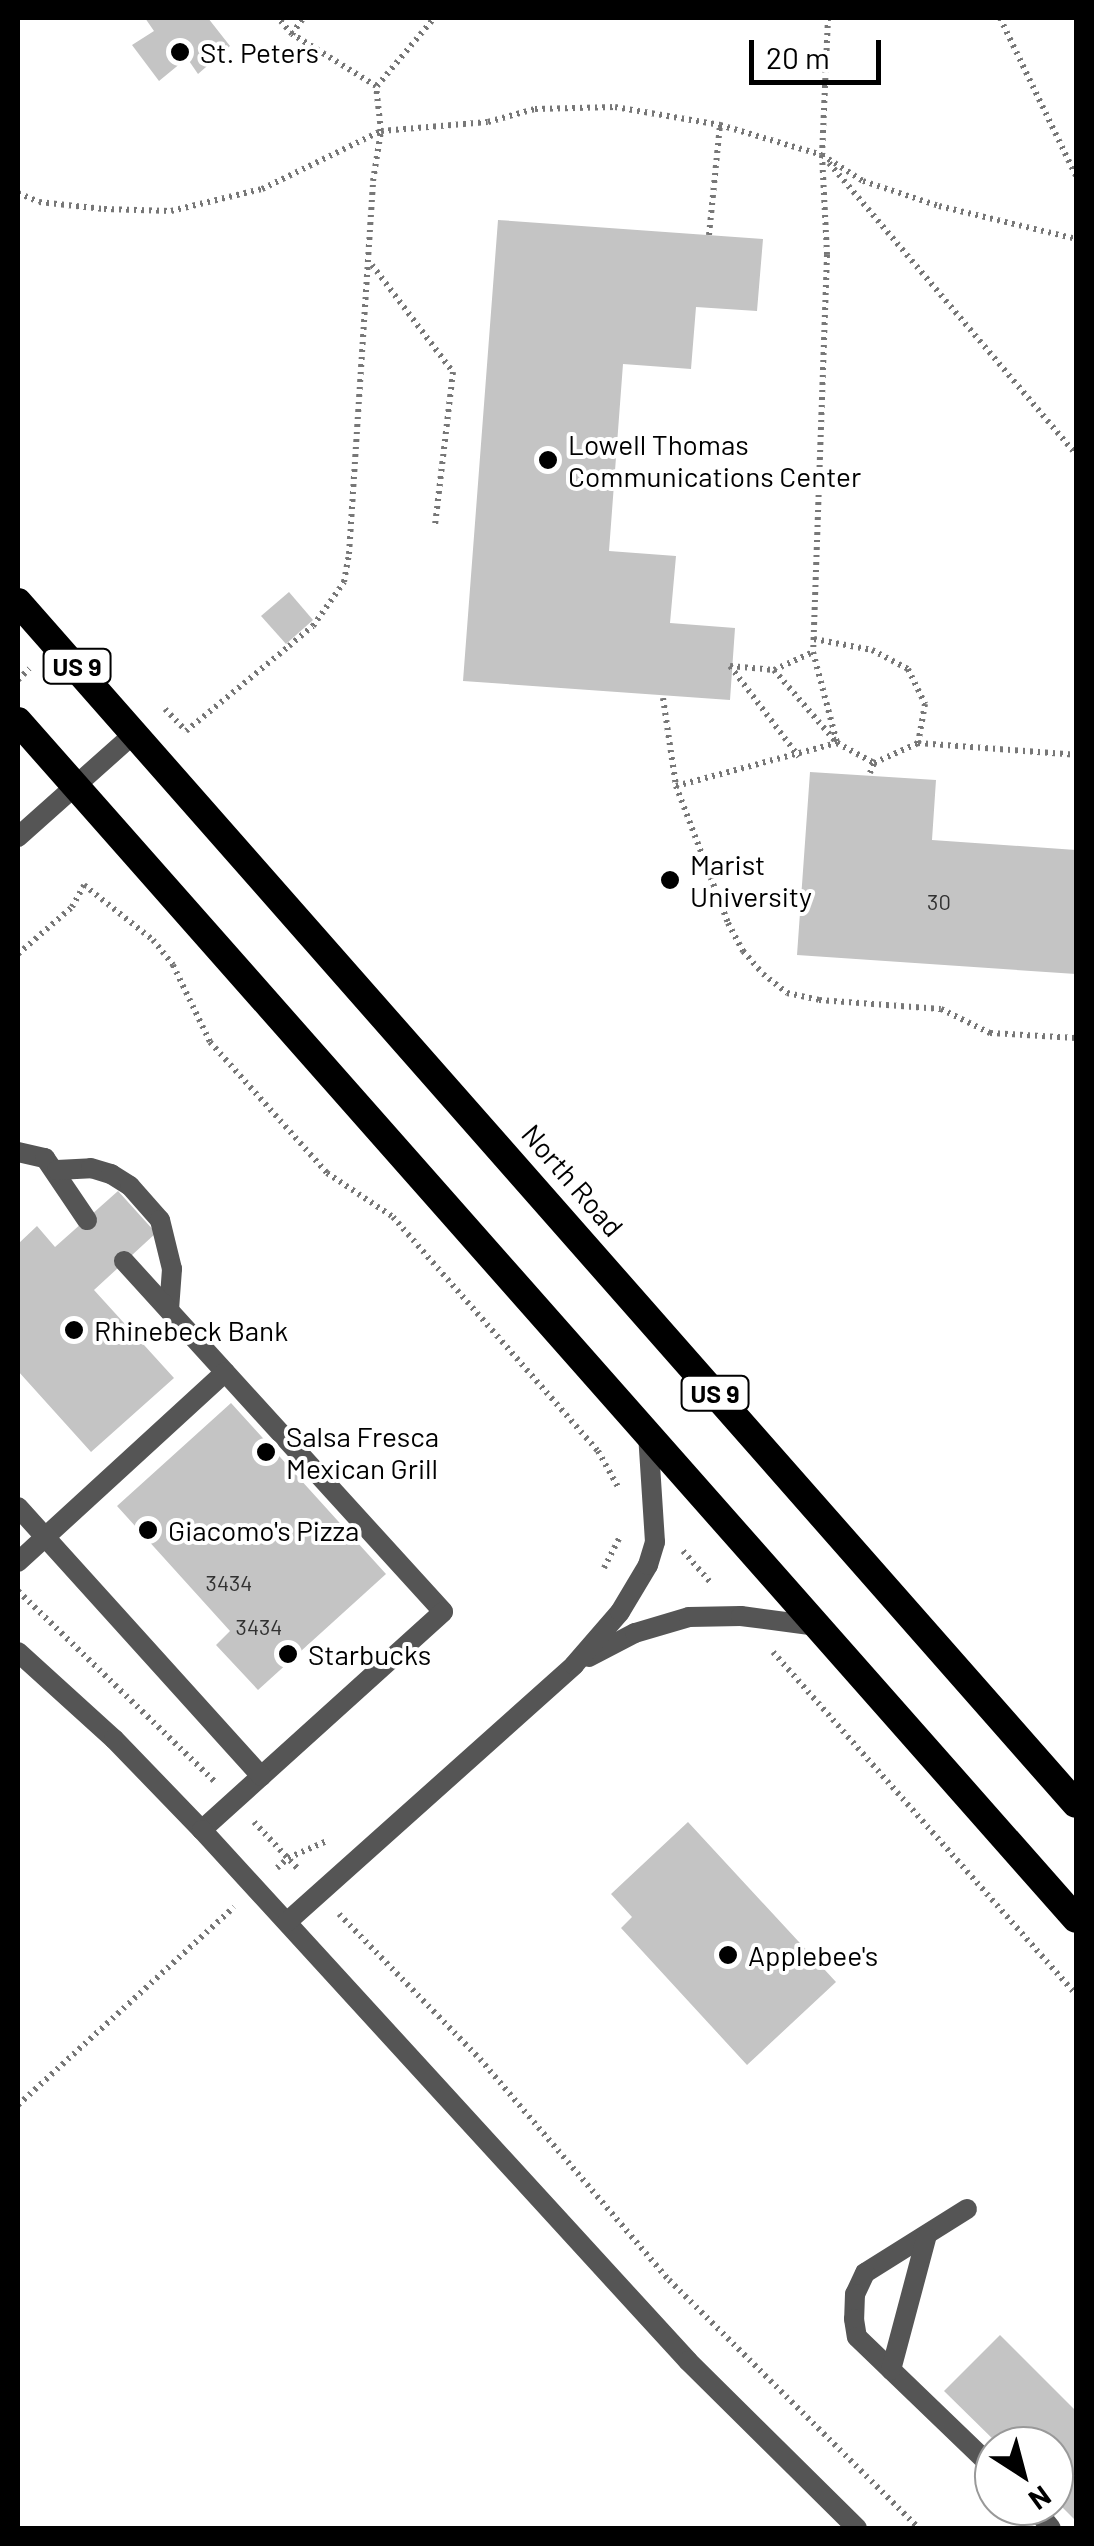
<!DOCTYPE html>
<style>
body{margin:0}
#map{position:relative;width:1094px;height:2546px;overflow:hidden;background:#fff;font-family:Barlow,sans-serif}
div>[style]{position:absolute}
.building>*{inset:0;background:#c4c4c4}
.path>*{height:6px;margin-top:-3px;transform-origin:0;background:repeating-linear-gradient(90deg,#777 0 2.5px,transparent 0 7.5px)}
.service>*{height:20px;margin:-10px;padding:0 10px;transform-origin:10px;border-radius:10px;background:#555}
.minor>*{height:20px;margin:-10px;padding:0 10px;transform-origin:10px;border-radius:10px;background:#555}
.trunk>*{height:28px;margin:-14px;padding:0 14px;transform-origin:14px;border-radius:14px;background:#000}
.dots>*{width:28px;height:28px;translate:-50% -50%;box-sizing:border-box;border:5px solid #fff;border-radius:50%}
span{translate:-50% -50%;white-space:nowrap;text-align:center;line-height:1.15;-webkit-text-stroke:8px #fff;paint-order:stroke}
.number-label{font-size:22px;color:#313131}
.number-label span{-webkit-text-stroke-width:0}
.shield-label span{padding:2px 8px;background:#fff;border:2px solid;border-radius:8px;-webkit-text-stroke-width:0}
.shield-label{font-size:25px;color:#000;font-weight:700}
.poi-label{font-size:28px;color:#000}
.left{translate:0 -50%;text-align:left}
.street-label{font-size:28px;color:#000}
.frame{position:absolute;inset:0;border:20px solid #000;pointer-events:none}
.north{position:absolute;left:974px;top:2426px;width:100px;height:100px;box-sizing:border-box;background:#fff;border:2px solid #999;border-radius:50%;rotate:144deg;font-size:28px;font-weight:700;line-height:40px;text-align:center;color:#000}
.north::after{content:'';display:block;margin:auto;width:35px;height:45px;background:#000;clip-path:polygon(50% 0,100% 100%,50% 72%,0 100%)}
.scale{position:absolute;left:749px;top:40px;width:132px;height:45px;box-sizing:border-box;border:5px solid #000;border-top:0;padding-left:12px;font-size:30px;line-height:35px;white-space:nowrap;color:#000;-webkit-text-stroke:8px #fff;paint-order:stroke}
</style>
<div id="map">
<div class="building">
<i style="clip-path:polygon(145px 18px,208px 18px,230px 46px,198px 74px,187px 58px,159px 81px,132px 45px,154px 31px)"></i>
<i style="clip-path:polygon(498px 220px,763px 239px,757px 311px,696px 307px,691px 369px,623px 364px,609px 551px,676px 556px,670px 623px,735px 628px,730px 700px,463px 681px)"></i>
<i style="clip-path:polygon(289px 592px,313px 620px,286px 644px,261px 616px)"></i>
<i style="clip-path:polygon(810px 772px,936px 780px,932px 840px,1076px 850px,1076px 974px,797px 955px)"></i>
<i style="clip-path:polygon(118px 1191px,156px 1233px,94px 1290px,174px 1378px,91px 1452px,18px 1371px,18px 1244px,37px 1226px,55px 1247px)"></i>
<i style="clip-path:polygon(231px 1403px,386px 1574px,258px 1690px,216px 1645px,230px 1631px,117px 1506px)"></i>
<i style="clip-path:polygon(688px 1822px,836px 1982px,747px 2065px,621px 1928px,632px 1917px,611px 1894px)"></i>
<i style="clip-path:polygon(1000px 2335px,1076px 2411px,1076px 2521px,1054px 2499px,1054px 2446px,1000px 2446px,944px 2391px)"></i>
</div>
<div class="path">
<i style="left:828px;top:18px;width:137px;rotate:92.5deg"></i>
<i style="left:822px;top:155px;width:100px;rotate:87.1deg"></i>
<i style="left:827px;top:255px;width:397px;rotate:92deg"></i>
<i style="left:813px;top:652px;width:94px;rotate:75.2deg"></i>
<i style="left:1000px;top:18px;width:175px;rotate:64.3deg"></i>
<i style="left:292px;top:34px;width:19px;rotate:-55deg"></i>
<i style="left:377px;top:86px;width:89px;rotate:-50deg"></i>
<i style="left:829px;top:163px;width:382px;rotate:49.7deg"></i>
<i style="left:18px;top:193px;width:23px;rotate:23deg"></i>
<i style="left:39px;top:202px;width:65px;rotate:6.1deg"></i>
<i style="left:104px;top:209px;width:67px;rotate:1.7deg"></i>
<i style="left:171px;top:211px;width:94px;rotate:-13.6deg"></i>
<i style="left:262px;top:189px;width:132px;rotate:-26deg"></i>
<i style="left:381px;top:131px;width:107px;rotate:-4.8deg"></i>
<i style="left:488px;top:122px;width:49px;rotate:-15.5deg"></i>
<i style="left:535px;top:109px;width:80px;rotate:-1.4deg"></i>
<i style="left:615px;top:107px;width:107px;rotate:9.7deg"></i>
<i style="left:720px;top:125px;width:106px;rotate:16.4deg"></i>
<i style="left:822px;top:155px;width:49px;rotate:32.4deg"></i>
<i style="left:863px;top:181px;width:80px;rotate:18.2deg"></i>
<i style="left:939px;top:206px;width:141px;rotate:13.5deg"></i>
<i style="left:709px;top:235px;width:111px;rotate:-84.3deg"></i>
<i style="left:372px;top:265px;width:134px;rotate:52.9deg"></i>
<i style="left:453px;top:372px;width:155px;rotate:96.7deg"></i>
<i style="left:814px;top:639px;width:59px;rotate:10.7deg"></i>
<i style="left:872px;top:650px;width:41px;rotate:27.8deg"></i>
<i style="left:908px;top:669px;width:39px;rotate:64deg"></i>
<i style="left:925px;top:704px;width:40px;rotate:100deg"></i>
<i style="left:730px;top:666px;width:114px;rotate:52.8deg"></i>
<i style="left:730px;top:666px;width:44px;rotate:5.2deg"></i>
<i style="left:774px;top:670px;width:43px;rotate:-24.8deg"></i>
<i style="left:774px;top:670px;width:96px;rotate:49.2deg"></i>
<i style="left:837px;top:743px;width:42px;rotate:28.4deg"></i>
<i style="left:18px;top:680px;width:16px;rotate:-45deg"></i>
<i style="left:663px;top:698px;width:89px;rotate:81.6deg"></i>
<i style="left:676px;top:786px;width:147px;rotate:69.2deg"></i>
<i style="left:728px;top:923px;width:32px;rotate:62deg"></i>
<i style="left:743px;top:951px;width:30px;rotate:49deg"></i>
<i style="left:763px;top:974px;width:31px;rotate:38deg"></i>
<i style="left:787px;top:993px;width:33px;rotate:12deg"></i>
<i style="left:819px;top:1000px;width:122px;rotate:4.2deg"></i>
<i style="left:941px;top:1009px;width:55px;rotate:26.1deg"></i>
<i style="left:990px;top:1033px;width:86px;rotate:3.3deg"></i>
<i style="left:165px;top:709px;width:30px;rotate:46deg"></i>
<i style="left:186px;top:731px;width:134px;rotate:-39.5deg"></i>
<i style="left:289px;top:646px;width:31px;rotate:-40deg"></i>
<i style="left:313px;top:626px;width:54px;rotate:-54.8deg"></i>
<i style="left:344px;top:582px;width:28px;rotate:-80deg"></i>
<i style="left:349px;top:554px;width:374px;rotate:-86.3deg"></i>
<i style="left:373px;top:181px;width:51px;rotate:-80.9deg"></i>
<i style="left:381px;top:131px;width:45px;rotate:-96.3deg"></i>
<i style="left:376px;top:86px;width:99px;rotate:-148.2deg"></i>
<i style="left:292px;top:34px;width:21px;rotate:-131deg"></i>
<i style="left:870px;top:773px;width:11px;rotate:-68deg"></i>
<i style="left:874px;top:763px;width:48px;rotate:-24.4deg"></i>
<i style="left:918px;top:743px;width:158px;rotate:4.3deg"></i>
<i style="left:676px;top:786px;width:167px;rotate:-15deg"></i>
<i style="left:18px;top:954px;width:72px;rotate:-41deg"></i>
<i style="left:72px;top:907px;width:25px;rotate:-61deg"></i>
<i style="left:84px;top:885px;width:88px;rotate:38.6deg"></i>
<i style="left:153px;top:940px;width:32px;rotate:51deg"></i>
<i style="left:173px;top:965px;width:85px;rotate:64.3deg"></i>
<i style="left:210px;top:1042px;width:176px;rotate:48.2deg"></i>
<i style="left:327px;top:1173px;width:79px;rotate:33.7deg"></i>
<i style="left:393px;top:1217px;width:311px;rotate:48.8deg"></i>
<i style="left:598px;top:1451px;width:41px;rotate:60.9deg"></i>
<i style="left:683px;top:1551px;width:43px;rotate:48.8deg"></i>
<i style="left:604px;top:1568px;width:33px;rotate:-63deg"></i>
<i style="left:18px;top:1591px;width:273px;rotate:44.1deg"></i>
<i style="left:773px;top:1652px;width:458px;rotate:48.5deg"></i>
<i style="left:254px;top:1822px;width:67px;rotate:46.8deg"></i>
<i style="left:277px;top:1868px;width:15px;rotate:-42deg"></i>
<i style="left:288px;top:1858px;width:43px;rotate:-23.6deg"></i>
<i style="left:339px;top:1914px;width:202px;rotate:45.8deg"></i>
<i style="left:480px;top:2059px;width:291px;rotate:49.5deg"></i>
<i style="left:669px;top:2280px;width:352px;rotate:44.8deg"></i>
<i style="left:18px;top:2105px;width:293px;rotate:-42.5deg"></i>
</div>
<div class="service">
<i style="left:18px;top:1152px;width:28px;rotate:13deg"></i>
<i style="left:45px;top:1158px;width:75px;rotate:55.9deg"></i>
<i style="left:57px;top:1170px;width:34px;rotate:-3deg"></i>
<i style="left:91px;top:1168px;width:21px;rotate:17deg"></i>
<i style="left:111px;top:1174px;width:22px;rotate:32deg"></i>
<i style="left:130px;top:1186px;width:45px;rotate:48.6deg"></i>
<i style="left:160px;top:1220px;width:50px;rotate:76.2deg"></i>
<i style="left:172px;top:1269px;width:41px;rotate:94.2deg"></i>
<i style="left:124px;top:1261px;width:474px;rotate:47.7deg"></i>
<i style="left:443px;top:1612px;width:325px;rotate:137.9deg"></i>
<i style="left:18px;top:1507px;width:363px;rotate:47.9deg"></i>
<i style="left:18px;top:1562px;width:281px;rotate:-42.5deg"></i>
<i style="left:18px;top:1652px;width:130px;rotate:42.2deg"></i>
<i style="left:114px;top:1739px;width:127px;rotate:46deg"></i>
<i style="left:202px;top:1830px;width:720px;rotate:47.53deg"></i>
<i style="left:688px;top:2361px;width:238px;rotate:44.7deg"></i>
<i style="left:589px;top:1657px;width:52px;rotate:-27.6deg"></i>
<i style="left:635px;top:1633px;width:56px;rotate:-16.5deg"></i>
<i style="left:689px;top:1617px;width:52px;rotate:-1.1deg"></i>
<i style="left:741px;top:1616px;width:77px;rotate:7.5deg"></i>
<i style="left:287px;top:1922px;width:385px;rotate:-41.8deg"></i>
<i style="left:574px;top:1665px;width:70px;rotate:-49deg"></i>
<i style="left:620px;top:1612px;width:55px;rotate:-59.2deg"></i>
<i style="left:648px;top:1565px;width:24px;rotate:-73deg"></i>
<i style="left:655px;top:1542px;width:107px;rotate:-93.7deg"></i>
<i style="left:967px;top:2209px;width:120px;rotate:147.9deg"></i>
<i style="left:865px;top:2273px;width:23px;rotate:115deg"></i>
<i style="left:855px;top:2294px;width:25px;rotate:92deg"></i>
<i style="left:854px;top:2319px;width:18px;rotate:81deg"></i>
<i style="left:857px;top:2337px;width:190px;rotate:43.9deg"></i>
<i style="left:891px;top:2370px;width:137px;rotate:-75.1deg"></i>
<i style="left:1033px;top:2506px;width:28px;rotate:51deg"></i>
</div>
<div class="minor">
<i style="left:18px;top:837px;width:158px;rotate:-41.7deg"></i>
</div>
<div class="trunk">
<i style="left:18px;top:602px;width:1601px;rotate:48.65deg"></i>
<i style="left:18px;top:721px;width:1598px;rotate:48.55deg"></i>
</div>
<div class="dots">
<i style="left:180px;top:52px;background:#000"></i>
<i style="left:548px;top:460px;background:#000"></i>
<i style="left:670px;top:880px;background:#000"></i>
<i style="left:74px;top:1330px;background:#000"></i>
<i style="left:266px;top:1452px;background:#000"></i>
<i style="left:148px;top:1530px;background:#000"></i>
<i style="left:288px;top:1654px;background:#000"></i>
<i style="left:728px;top:1955px;background:#000"></i>
</div>
<div class="number-label">
<span style="left:939px;top:902px">30</span>
<span style="left:229px;top:1583px">3434</span>
<span style="left:259px;top:1627px">3434</span>
</div>
<div class="shield-label">
<span style="left:77px;top:666px">US 9</span>
<span style="left:715px;top:1393px">US 9</span>
</div>
<div class="poi-label">
<span class="left" style="left:200px;top:52px">St. Peters</span>
<span class="left" style="left:568px;top:460px">Lowell Thomas<br>Communications Center</span>
<span class="left" style="left:690px;top:880px">Marist<br>University</span>
<span class="left" style="left:94px;top:1330px">Rhinebeck Bank</span>
<span class="left" style="left:286px;top:1452px">Salsa Fresca<br>Mexican Grill</span>
<span class="left" style="left:168px;top:1530px">Giacomo's Pizza</span>
<span class="left" style="left:308px;top:1654px">Starbucks</span>
<span class="left" style="left:748px;top:1955px">Applebee's</span>
</div>
<div class="street-label">
<span style="left:573px;top:1180px;rotate:49deg">North Road</span>
</div>
<div class="frame"></div>
<div class="north">N</div>
<div class="scale">20 m</div>
</div>
